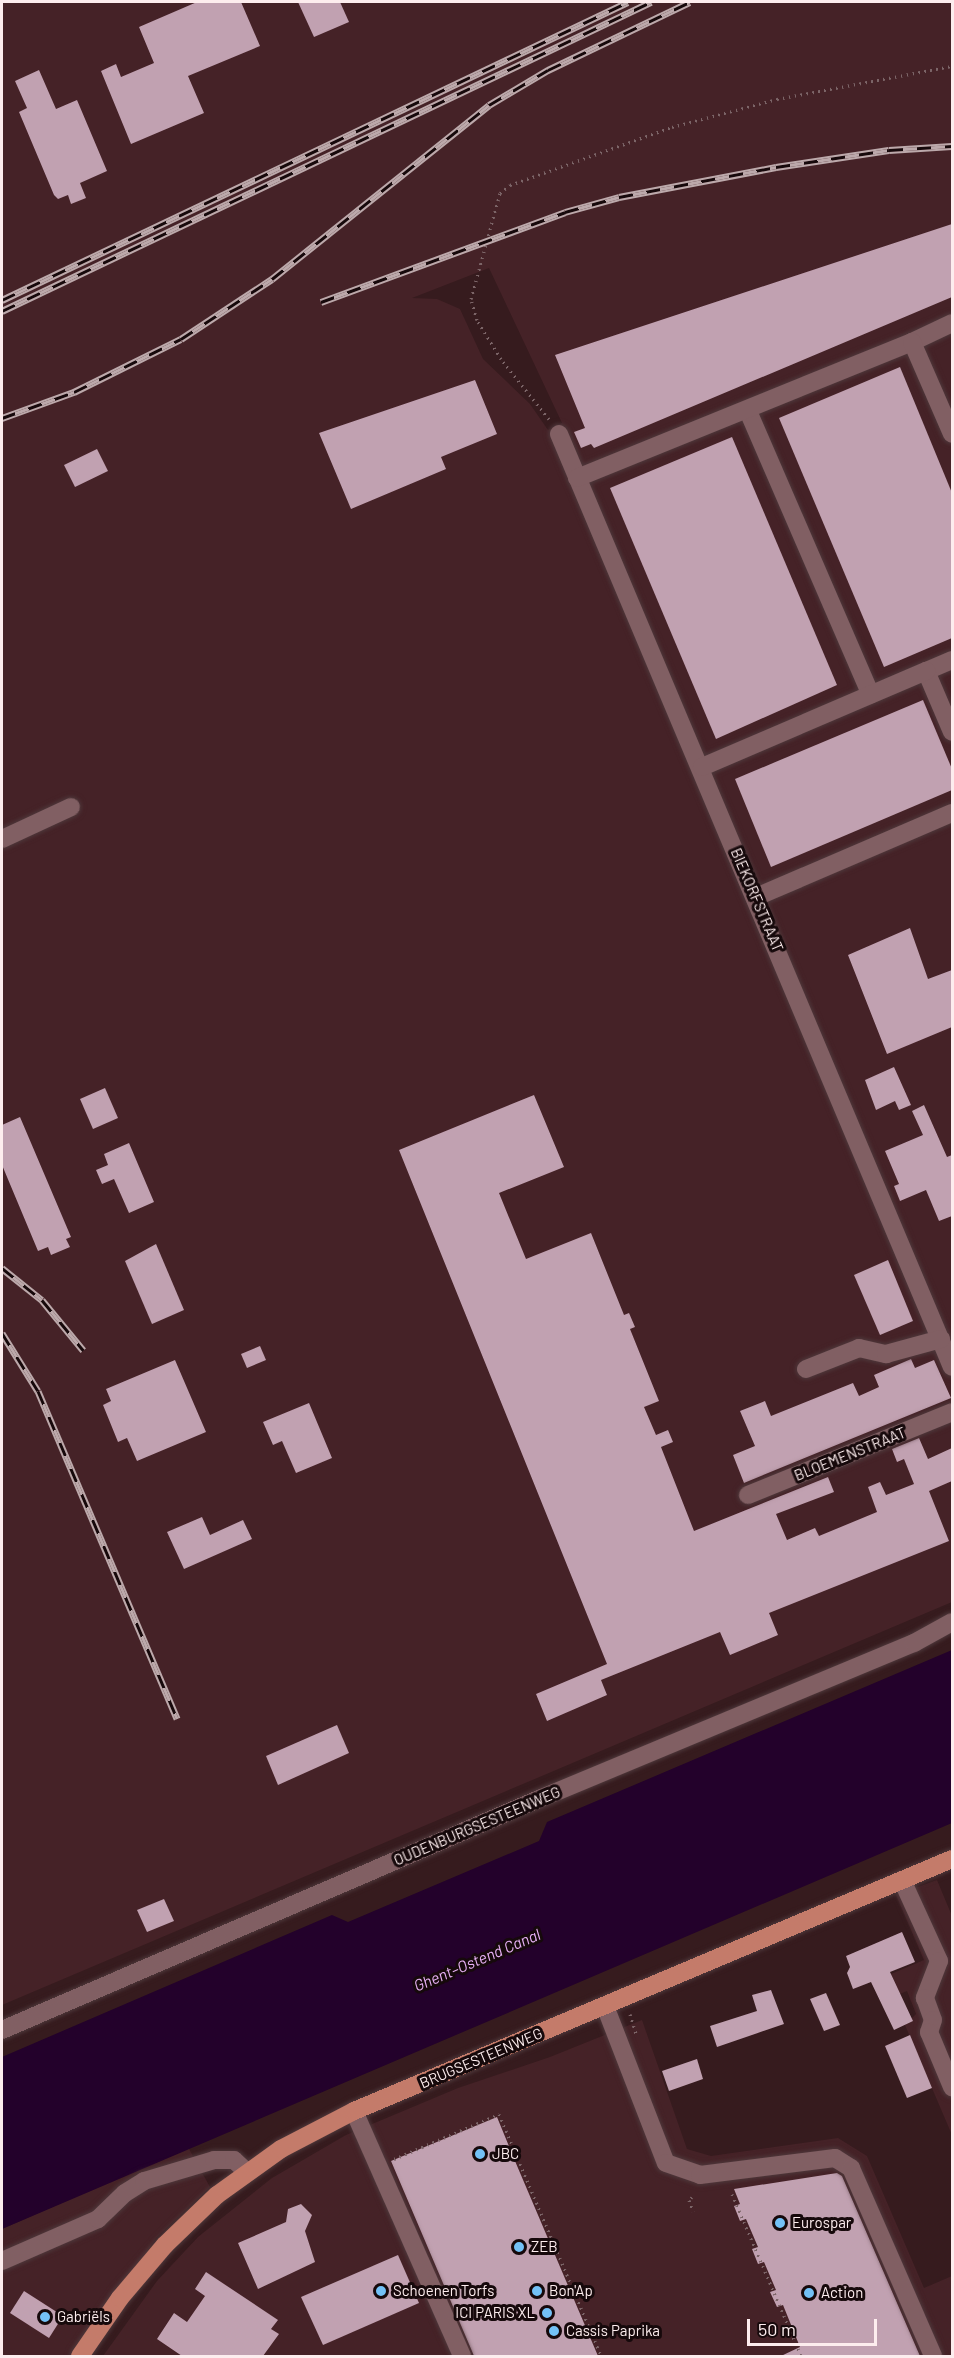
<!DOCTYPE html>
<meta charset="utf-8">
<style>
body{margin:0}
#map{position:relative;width:954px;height:2358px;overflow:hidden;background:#361b1e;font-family:Barlow,sans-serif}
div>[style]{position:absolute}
.built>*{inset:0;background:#452227}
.water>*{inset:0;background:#23012b}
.building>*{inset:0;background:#c1a1b1}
.path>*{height:3px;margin-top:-1.5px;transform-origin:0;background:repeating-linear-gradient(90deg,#7c6568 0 1.5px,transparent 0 6px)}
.roads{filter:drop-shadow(0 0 2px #4e383b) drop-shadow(0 0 2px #4e383b)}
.minor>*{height:18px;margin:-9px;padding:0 9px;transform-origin:9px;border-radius:9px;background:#815f63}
.major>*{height:18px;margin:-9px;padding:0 9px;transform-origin:9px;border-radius:9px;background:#c47b6a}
.rail>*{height:7px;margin-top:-3.5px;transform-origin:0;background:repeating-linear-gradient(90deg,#16090b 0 14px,#bca9ab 0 28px);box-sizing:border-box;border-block:2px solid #bca9ab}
.dots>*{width:16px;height:16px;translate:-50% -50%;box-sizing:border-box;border:3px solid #16090b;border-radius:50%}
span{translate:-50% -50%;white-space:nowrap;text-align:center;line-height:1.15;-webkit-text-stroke:6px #16090b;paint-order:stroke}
.street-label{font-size:15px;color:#fdedee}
.poi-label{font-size:15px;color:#fdedee}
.left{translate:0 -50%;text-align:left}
.right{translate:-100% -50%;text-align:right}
.water-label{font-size:16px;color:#e7b0f5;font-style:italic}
.frame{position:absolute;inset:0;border:3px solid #fdedee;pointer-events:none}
.scale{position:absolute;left:747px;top:2319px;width:130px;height:27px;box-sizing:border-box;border:3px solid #fdedee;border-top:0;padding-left:8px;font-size:18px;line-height:21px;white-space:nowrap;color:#fdedee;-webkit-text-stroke:4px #16090b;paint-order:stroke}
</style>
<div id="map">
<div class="built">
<i style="clip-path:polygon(evenodd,2px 2px,952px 2px,952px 1602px,2px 2005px,2px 2px,489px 268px,562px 423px,548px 430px,530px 404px,483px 359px,460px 309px,437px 299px,412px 298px,489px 268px)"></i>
<i style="clip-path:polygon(937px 1880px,952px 1916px,952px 2135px,905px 2025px,916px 2014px,907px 1991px,895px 1996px,891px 1974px,924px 1960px,896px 1895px)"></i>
<i style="clip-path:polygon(642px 2020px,687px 2149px,711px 2156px,838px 2138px,867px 2156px,924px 2288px,952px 2276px,952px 2356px,103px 2356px,157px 2281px,198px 2237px,272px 2178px,346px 2135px,458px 2088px,550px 2057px)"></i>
<i style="clip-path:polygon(188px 2147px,210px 2187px,156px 2238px,80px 2356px,2px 2356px,2px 2229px)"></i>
</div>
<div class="water">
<i style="clip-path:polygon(952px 1650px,952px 1823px,2px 2229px,2px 2057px,332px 1915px,348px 1922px,539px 1841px,547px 1822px)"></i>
</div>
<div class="building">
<i style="clip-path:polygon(197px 2px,241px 2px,260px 46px,188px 76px,204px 113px,131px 144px,101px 71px,116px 64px,121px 77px,154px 63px,139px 27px)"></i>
<i style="clip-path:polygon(298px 2px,340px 2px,349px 22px,314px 37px)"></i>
<i style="clip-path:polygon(39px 70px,56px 109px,77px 100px,107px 171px,80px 183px,86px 198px,71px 204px,68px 195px,58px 199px,54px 195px,19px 112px,27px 108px,15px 81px)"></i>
<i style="clip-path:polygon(952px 224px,952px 297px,594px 448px,591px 444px,581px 448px,574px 432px,585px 428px,555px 355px)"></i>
<i style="clip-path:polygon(900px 367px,952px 493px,952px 638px,884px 667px,779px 418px)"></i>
<i style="clip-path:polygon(475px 380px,497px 434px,441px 457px,446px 469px,351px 509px,319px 433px)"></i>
<i style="clip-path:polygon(732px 437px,837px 685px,716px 739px,610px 488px)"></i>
<i style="clip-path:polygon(97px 449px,108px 471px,75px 487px,64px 465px)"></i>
<i style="clip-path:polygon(923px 700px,952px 769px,952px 790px,771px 867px,735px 779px)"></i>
<i style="clip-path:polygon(910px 928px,928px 979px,952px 970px,952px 1027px,887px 1054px,848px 955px)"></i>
<i style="clip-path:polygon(894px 1067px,911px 1105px,899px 1110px,895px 1101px,876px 1110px,865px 1080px)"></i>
<i style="clip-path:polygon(105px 1088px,118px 1118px,93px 1129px,80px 1099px)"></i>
<i style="clip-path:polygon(534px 1095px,564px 1167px,499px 1193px,526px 1259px,591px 1233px,624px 1315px,629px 1313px,635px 1327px,630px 1329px,659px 1401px,644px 1407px,656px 1435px,668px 1430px,673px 1442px,661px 1447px,694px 1531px,828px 1477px,834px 1492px,776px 1514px,787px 1540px,815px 1528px,819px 1536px,877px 1512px,868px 1487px,880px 1482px,886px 1495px,914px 1484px,904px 1459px,897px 1462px,892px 1449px,919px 1438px,928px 1459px,952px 1448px,952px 1481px,929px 1491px,949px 1541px,769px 1613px,778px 1635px,730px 1655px,720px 1632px,601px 1680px,607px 1695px,547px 1721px,536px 1694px,607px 1664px,399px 1150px)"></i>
<i style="clip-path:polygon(924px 1105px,947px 1157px,952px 1155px,952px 1216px,939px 1221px,926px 1190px,900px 1201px,894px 1186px,899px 1184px,885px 1151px,923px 1135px,912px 1111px)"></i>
<i style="clip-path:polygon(20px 1117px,71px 1237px,66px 1239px,70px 1247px,51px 1255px,48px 1247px,38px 1251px,2px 1165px,2px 1125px)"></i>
<i style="clip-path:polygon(129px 1143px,154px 1202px,129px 1213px,114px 1179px,102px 1184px,96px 1170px,108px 1165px,104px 1154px)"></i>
<i style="clip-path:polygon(156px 1244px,184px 1310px,152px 1324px,125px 1261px)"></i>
<i style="clip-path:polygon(888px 1260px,913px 1321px,880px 1335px,854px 1275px)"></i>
<i style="clip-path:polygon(260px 1346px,266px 1360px,247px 1368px,241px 1354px)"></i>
<i style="clip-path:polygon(911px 1359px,915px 1368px,934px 1360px,951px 1398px,744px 1483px,733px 1455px,755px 1446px,740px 1411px,765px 1401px,771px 1416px,853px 1383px,859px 1396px,879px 1387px,874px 1375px)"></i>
<i style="clip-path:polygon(175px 1360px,206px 1432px,137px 1461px,127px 1438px,118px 1442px,103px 1405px,111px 1401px,106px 1389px)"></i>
<i style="clip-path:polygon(309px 1403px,332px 1458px,296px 1473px,282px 1441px,273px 1445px,263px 1422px)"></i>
<i style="clip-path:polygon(202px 1517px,210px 1535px,243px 1520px,252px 1539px,184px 1569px,167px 1532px)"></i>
<i style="clip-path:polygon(337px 1725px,349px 1753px,278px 1785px,266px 1756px)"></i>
<i style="clip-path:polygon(164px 1899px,174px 1921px,147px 1932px,137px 1910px)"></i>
<i style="clip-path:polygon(902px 1932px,915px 1962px,890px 1972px,913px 2021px,894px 2030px,871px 1982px,853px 1989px,847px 1973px,850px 1967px,846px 1956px)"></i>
<i style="clip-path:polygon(771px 1990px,784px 2024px,717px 2047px,710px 2026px,757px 2011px,752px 1995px)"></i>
<i style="clip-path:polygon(826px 1993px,840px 2025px,824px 2031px,810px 1999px)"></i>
<i style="clip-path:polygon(910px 2035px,932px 2088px,907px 2098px,885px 2046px)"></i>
<i style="clip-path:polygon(697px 2059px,703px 2079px,669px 2091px,662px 2071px)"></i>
<i style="clip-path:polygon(497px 2117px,515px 2161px,598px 2356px,474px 2356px,434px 2262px,391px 2161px)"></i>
<i style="clip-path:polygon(837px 2173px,842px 2176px,920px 2356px,781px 2356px,800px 2347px,783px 2305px,777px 2307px,770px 2292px,776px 2290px,764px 2262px,758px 2264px,752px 2249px,758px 2247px,746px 2219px,740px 2221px,734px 2206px,740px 2204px,734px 2189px)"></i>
<i style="clip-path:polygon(301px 2204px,312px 2215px,305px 2231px,315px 2262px,258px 2289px,238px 2243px,286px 2222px,288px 2209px)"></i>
<i style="clip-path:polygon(398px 2255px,419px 2303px,323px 2345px,301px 2297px)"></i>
<i style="clip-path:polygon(206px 2272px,278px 2320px,271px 2329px,279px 2334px,263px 2356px,182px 2356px,157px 2339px,174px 2313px,187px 2322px,205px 2296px,195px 2289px)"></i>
<i style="clip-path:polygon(24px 2291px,63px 2316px,49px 2338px,10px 2313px)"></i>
</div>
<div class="path">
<i style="left:549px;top:419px;width:77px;rotate:-128.7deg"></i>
<i style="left:501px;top:359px;width:46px;rotate:-121.6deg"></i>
<i style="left:477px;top:320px;width:22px;rotate:-106deg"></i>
<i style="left:471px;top:299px;width:110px;rotate:-74.7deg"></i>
<i style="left:500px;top:193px;width:13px;rotate:-39deg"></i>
<i style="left:510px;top:185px;width:172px;rotate:-19.7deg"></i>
<i style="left:672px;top:127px;width:109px;rotate:-14.9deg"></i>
<i style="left:777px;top:99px;width:178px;rotate:-10.7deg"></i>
<i style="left:630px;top:2014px;width:21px;rotate:73deg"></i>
<i style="left:394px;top:2159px;width:114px;rotate:-23.2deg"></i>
<i style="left:499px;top:2114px;width:263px;rotate:67.1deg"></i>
<i style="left:732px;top:2194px;width:176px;rotate:66.9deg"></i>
<i style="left:692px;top:2197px;width:4px;rotate:135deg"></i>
<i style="left:689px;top:2200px;width:12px;rotate:70deg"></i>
</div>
<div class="roads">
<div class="minor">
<i style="left:912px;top:342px;width:44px;rotate:-25.4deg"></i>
<i style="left:748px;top:411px;width:309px;rotate:66.6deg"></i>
<i style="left:559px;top:434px;width:1012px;rotate:67.16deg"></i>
<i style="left:577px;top:478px;width:362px;rotate:-22.1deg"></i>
<i style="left:912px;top:342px;width:100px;rotate:66.5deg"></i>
<i style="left:952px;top:660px;width:28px;rotate:157deg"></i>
<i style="left:926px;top:671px;width:66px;rotate:66.9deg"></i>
<i style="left:702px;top:767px;width:244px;rotate:-23.2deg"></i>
<i style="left:2px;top:839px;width:76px;rotate:-24.9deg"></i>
<i style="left:756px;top:897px;width:213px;rotate:-23.2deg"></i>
<i style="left:806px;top:1369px;width:57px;rotate:-21.6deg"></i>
<i style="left:859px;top:1348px;width:28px;rotate:13deg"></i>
<i style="left:886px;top:1354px;width:57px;rotate:-15.3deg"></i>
<i style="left:748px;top:1495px;width:220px;rotate:-22.1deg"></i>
<i style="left:902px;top:1880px;width:89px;rotate:65.4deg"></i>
<i style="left:939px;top:1961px;width:40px;rotate:111deg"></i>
<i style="left:925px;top:1998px;width:23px;rotate:70deg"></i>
<i style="left:933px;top:2020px;width:13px;rotate:108deg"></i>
<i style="left:929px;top:2032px;width:60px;rotate:67.3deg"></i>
<i style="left:605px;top:2006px;width:168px;rotate:68.8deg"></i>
<i style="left:666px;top:2163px;width:36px;rotate:19deg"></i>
<i style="left:700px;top:2175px;width:136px;rotate:-7.2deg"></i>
<i style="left:835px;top:2158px;width:19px;rotate:32deg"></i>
<i style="left:851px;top:2168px;width:205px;rotate:66.4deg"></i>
<i style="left:2px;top:2030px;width:585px;rotate:-23.28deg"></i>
<i style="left:539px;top:1799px;width:406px;rotate:-22.6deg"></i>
<i style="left:914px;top:1643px;width:43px;rotate:-28.9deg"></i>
<i style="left:354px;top:2111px;width:268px;rotate:66.2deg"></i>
<i style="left:2px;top:2261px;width:105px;rotate:-23.6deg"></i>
<i style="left:98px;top:2219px;width:37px;rotate:-44deg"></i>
<i style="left:125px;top:2193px;width:22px;rotate:-32deg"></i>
<i style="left:144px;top:2181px;width:73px;rotate:-16.7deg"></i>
<i style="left:214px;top:2160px;width:20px"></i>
<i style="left:234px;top:2160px;width:18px;rotate:43deg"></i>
</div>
<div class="major">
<i style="left:80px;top:2356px;width:70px;rotate:-55.4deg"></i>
<i style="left:120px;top:2298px;width:70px;rotate:-49.7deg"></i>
<i style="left:165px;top:2245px;width:72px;rotate:-43.9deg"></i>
<i style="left:217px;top:2195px;width:79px;rotate:-35.7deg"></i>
<i style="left:281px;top:2149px;width:82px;rotate:-27.5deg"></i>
<i style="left:354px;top:2111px;width:649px;rotate:-22.85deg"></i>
</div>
</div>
<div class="rail">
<i style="left:2px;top:300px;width:693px;rotate:-25.46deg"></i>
<i style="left:321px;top:302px;width:260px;rotate:-20.2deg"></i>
<i style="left:565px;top:212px;width:56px;rotate:-15.5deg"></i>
<i style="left:619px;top:197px;width:160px;rotate:-10.8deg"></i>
<i style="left:776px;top:167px;width:114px;rotate:-8.6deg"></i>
<i style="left:889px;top:150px;width:63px;rotate:-3.6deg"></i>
<i style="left:2px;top:311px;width:719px;rotate:-25.46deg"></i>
<i style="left:2px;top:418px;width:77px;rotate:-19.9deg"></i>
<i style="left:74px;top:392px;width:119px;rotate:-26.4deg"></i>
<i style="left:181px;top:339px;width:109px;rotate:-33.4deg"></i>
<i style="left:272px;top:279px;width:278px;rotate:-38.7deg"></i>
<i style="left:489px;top:105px;width:69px;rotate:-30.7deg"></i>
<i style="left:548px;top:70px;width:157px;rotate:-25.6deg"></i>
<i style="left:2px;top:1268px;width:51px;rotate:38.7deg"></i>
<i style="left:42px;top:1300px;width:65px;rotate:50.6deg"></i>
<i style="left:2px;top:1333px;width:68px;rotate:58.2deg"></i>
<i style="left:38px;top:1391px;width:356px;rotate:67deg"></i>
</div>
<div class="dots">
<i style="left:480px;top:2154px;background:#73c1f6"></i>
<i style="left:780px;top:2223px;background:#73c1f6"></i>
<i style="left:519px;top:2247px;background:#73c1f6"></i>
<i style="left:381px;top:2291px;background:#73c1f6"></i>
<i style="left:537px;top:2291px;background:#73c1f6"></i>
<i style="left:809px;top:2293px;background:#73c1f6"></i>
<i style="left:547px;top:2313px;background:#73c1f6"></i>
<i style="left:45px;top:2317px;background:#73c1f6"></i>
<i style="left:554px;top:2331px;background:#73c1f6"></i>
</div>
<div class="street-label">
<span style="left:757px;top:900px;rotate:67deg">BIEKORFSTRAAT</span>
<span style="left:850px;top:1454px;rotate:-22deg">BLOEMENSTRAAT</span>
<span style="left:477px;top:1826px;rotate:-23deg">OUDENBURGSESTEENWEG</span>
<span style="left:481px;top:2058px;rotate:-23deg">BRUGSESTEENWEG</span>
</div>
<div class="poi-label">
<span class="left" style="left:492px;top:2154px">JBC</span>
<span class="left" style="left:792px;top:2223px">Eurospar</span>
<span class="left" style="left:531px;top:2247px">ZEB</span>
<span class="left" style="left:393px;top:2291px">Schoenen Torfs</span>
<span class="left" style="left:549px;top:2291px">Bon'Ap</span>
<span class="left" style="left:821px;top:2293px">Action</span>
<span class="right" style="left:535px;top:2313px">ICI PARIS XL</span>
<span class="left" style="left:57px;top:2317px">Gabriëls</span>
<span class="left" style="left:566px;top:2331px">Cassis Paprika</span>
</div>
<div class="water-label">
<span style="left:477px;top:1960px;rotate:-23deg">Ghent–Ostend Canal</span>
</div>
<div class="frame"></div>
<div class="scale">50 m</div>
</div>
